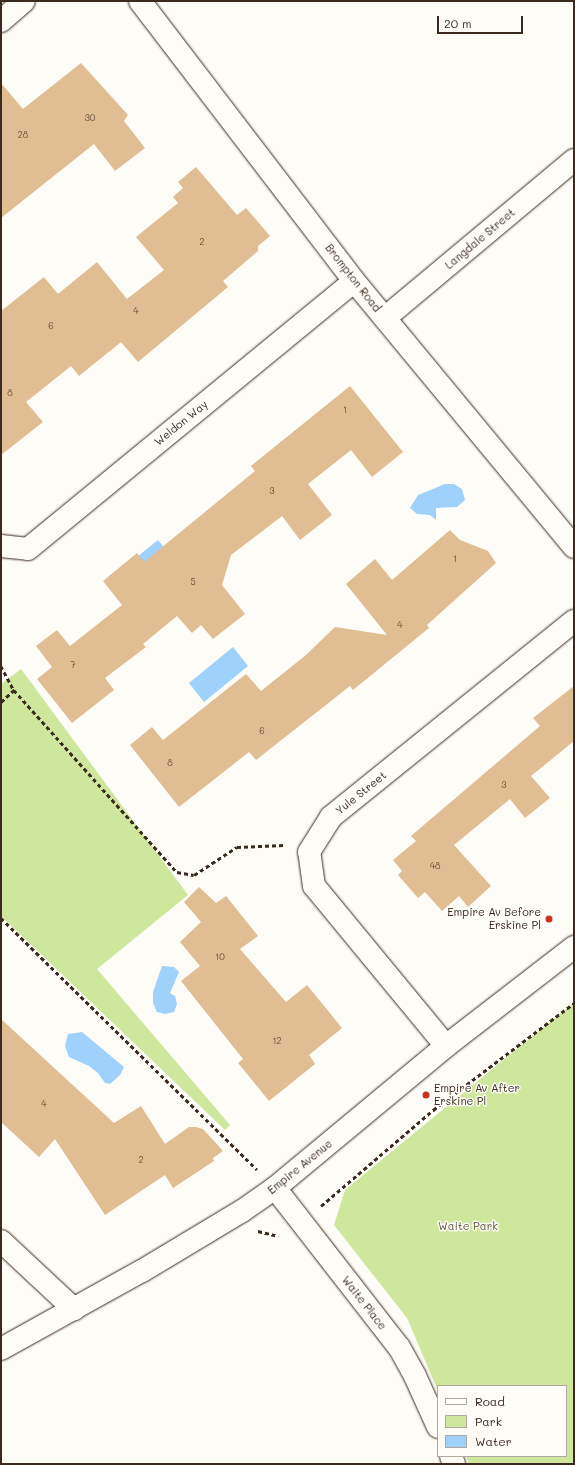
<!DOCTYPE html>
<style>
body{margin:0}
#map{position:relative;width:575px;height:1465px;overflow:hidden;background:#fdfcf7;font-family:Mali,sans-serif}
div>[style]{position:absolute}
.green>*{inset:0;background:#cee79c}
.water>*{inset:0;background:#9ed1fc}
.building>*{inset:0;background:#e0bd92}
.path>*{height:2.5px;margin-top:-1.25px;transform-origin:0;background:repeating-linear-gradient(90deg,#3b2a1e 0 4px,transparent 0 7px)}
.roads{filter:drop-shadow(0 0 1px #3b2a1e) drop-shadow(0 0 1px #3b2a1e)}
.minor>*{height:22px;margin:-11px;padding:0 11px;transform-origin:11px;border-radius:11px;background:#fdfcf7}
.tertiary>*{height:22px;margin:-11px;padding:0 11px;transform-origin:11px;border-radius:11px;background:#fdfcf7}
.dots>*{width:11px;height:11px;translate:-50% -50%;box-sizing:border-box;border:2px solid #fdfcf7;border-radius:50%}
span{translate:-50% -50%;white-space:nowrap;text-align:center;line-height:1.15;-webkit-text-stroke:3px #fdfcf7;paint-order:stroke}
.number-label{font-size:9px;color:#644f3b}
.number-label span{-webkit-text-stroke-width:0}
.street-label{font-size:11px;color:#3b2a1e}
.poi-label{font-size:11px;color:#3b2a1e}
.right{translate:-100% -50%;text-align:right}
.left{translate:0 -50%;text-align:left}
.park-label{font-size:11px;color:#60593e}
.frame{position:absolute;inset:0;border:2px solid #3b2a1e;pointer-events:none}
.legend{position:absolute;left:437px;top:1385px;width:130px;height:72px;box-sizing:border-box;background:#fdfcf7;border:1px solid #afa8a0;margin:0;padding:5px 7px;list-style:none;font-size:12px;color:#3b2a1e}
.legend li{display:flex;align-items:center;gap:8px;height:20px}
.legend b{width:20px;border:1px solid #afa8a0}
.scale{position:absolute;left:437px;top:16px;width:86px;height:18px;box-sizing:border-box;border:2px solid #3b2a1e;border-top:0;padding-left:5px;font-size:12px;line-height:14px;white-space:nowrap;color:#3b2a1e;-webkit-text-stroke:3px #fdfcf7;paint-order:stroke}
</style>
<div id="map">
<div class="green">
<i style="clip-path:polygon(21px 669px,188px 895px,97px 969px,230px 1125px,225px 1130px,1px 916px,1px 684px)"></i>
<i style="clip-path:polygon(574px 1002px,574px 1464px,469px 1464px,466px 1456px,566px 1456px,566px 1386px,438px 1386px,438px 1391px,407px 1318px,334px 1225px,345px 1190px)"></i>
</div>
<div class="water">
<i style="clip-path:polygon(445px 484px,454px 484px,462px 489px,465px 500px,457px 507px,436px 508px,436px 520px,430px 515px,417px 514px,410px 508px,418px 495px)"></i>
<i style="clip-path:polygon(158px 540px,181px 569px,160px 586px,137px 557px)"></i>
<i style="clip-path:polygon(233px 647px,248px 666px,204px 702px,189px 683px)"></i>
<i style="clip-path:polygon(162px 966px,174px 967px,179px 972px,170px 993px,175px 996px,177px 1004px,174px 1012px,165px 1014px,157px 1012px,153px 1003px,153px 992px)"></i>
<i style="clip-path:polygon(82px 1032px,124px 1067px,120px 1075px,110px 1084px,105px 1083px,98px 1073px,89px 1066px,69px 1057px,65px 1046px,68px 1034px)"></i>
</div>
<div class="building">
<i style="clip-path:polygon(81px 63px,128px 115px,124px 121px,145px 148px,115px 171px,94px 144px,1px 218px,1px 83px,23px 109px)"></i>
<i style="clip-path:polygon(196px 167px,237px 215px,246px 208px,270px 236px,258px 246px,258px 251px,223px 281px,228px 287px,138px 362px,121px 342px,79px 376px,71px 366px,26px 402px,43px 422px,1px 455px,1px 311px,44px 277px,58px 294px,97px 262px,127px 299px,164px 270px,136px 237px,178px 203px,173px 197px,183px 188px,178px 182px)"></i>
<i style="clip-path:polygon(350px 386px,403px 452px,372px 477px,351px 450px,308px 484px,332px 515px,300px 540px,282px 516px,231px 555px,222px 585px,245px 614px,213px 639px,201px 625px,192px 633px,177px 616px,143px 644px,146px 647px,105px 678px,114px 690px,72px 723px,37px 679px,52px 667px,36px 646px,57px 630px,70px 646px,122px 605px,103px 581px,137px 553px,144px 562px,255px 471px,251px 466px)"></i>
<i style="clip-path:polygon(450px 530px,460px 540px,488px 551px,496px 563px,427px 625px,429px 628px,353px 690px,350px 686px,256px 760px,249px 752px,179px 807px,130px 745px,152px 727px,163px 740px,246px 674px,261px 691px,306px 655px,335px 627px,387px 635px,346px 584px,375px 559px,392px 580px)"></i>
<i style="clip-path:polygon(574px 686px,574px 741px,531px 776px,550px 798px,525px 818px,510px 799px,454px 845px,491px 886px,468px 907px,459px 896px,442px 911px,425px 892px,418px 898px,398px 875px,402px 871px,393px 860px,416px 841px,411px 836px,540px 726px,533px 718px)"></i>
<i style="clip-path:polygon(199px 887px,216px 903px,226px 896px,258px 936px,240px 949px,286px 1002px,307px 985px,342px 1028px,309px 1055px,315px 1064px,269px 1101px,238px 1063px,243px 1059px,181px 981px,200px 966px,180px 942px,201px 922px,184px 902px)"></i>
<i style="clip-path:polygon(1px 1019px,114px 1123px,141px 1106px,165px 1144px,189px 1127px,196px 1127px,203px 1129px,223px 1151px,213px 1158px,214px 1161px,173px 1188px,165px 1175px,105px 1215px,55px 1139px,39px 1157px,1px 1122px)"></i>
</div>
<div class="path">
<i style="left:1px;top:666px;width:27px;rotate:62deg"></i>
<i style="left:1px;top:702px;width:18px;rotate:-43deg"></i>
<i style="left:14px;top:690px;width:244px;rotate:48.2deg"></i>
<i style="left:177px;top:872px;width:17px;rotate:10deg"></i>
<i style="left:194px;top:875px;width:51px;rotate:-33.1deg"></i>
<i style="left:237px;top:847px;width:47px;rotate:-2.4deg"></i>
<i style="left:1px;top:918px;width:359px;rotate:44.5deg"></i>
<i style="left:321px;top:1206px;width:148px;rotate:-40.6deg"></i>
<i style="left:433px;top:1110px;width:177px;rotate:-37.2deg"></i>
<i style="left:258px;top:1231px;width:21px;rotate:14deg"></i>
</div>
<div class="roads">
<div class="minor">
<i style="left:1px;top:21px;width:30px;rotate:-41deg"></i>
<i style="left:385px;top:318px;width:246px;rotate:-39.9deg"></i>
<i style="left:1px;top:546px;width:27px;rotate:6deg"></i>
<i style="left:28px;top:549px;width:422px;rotate:-39.4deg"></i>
<i style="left:446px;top:1046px;width:207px;rotate:-129.5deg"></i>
<i style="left:314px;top:886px;width:34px;rotate:-98deg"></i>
<i style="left:309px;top:852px;width:41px;rotate:-57.8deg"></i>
<i style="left:331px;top:817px;width:312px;rotate:-38.9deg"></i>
<i style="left:275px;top:1188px;width:202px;rotate:52.1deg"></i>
<i style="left:399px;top:1347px;width:33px;rotate:61deg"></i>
<i style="left:415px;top:1376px;width:56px;rotate:65.7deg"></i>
<i style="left:1px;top:1241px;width:100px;rotate:43deg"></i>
<i style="left:451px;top:1456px;width:9px;rotate:69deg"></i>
</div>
<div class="tertiary">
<i style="left:140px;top:1px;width:352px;rotate:52.6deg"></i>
<i style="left:354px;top:281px;width:345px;rotate:50.4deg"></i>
<i style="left:1px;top:1349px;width:161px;rotate:-29deg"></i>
<i style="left:142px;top:1271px;width:117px;rotate:-31deg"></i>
<i style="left:242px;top:1211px;width:40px;rotate:-34.9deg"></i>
<i style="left:275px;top:1188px;width:222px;rotate:-39.7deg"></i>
<i style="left:446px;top:1046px;width:162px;rotate:-37.7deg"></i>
</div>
</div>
<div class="dots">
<i style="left:549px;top:919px;background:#c8321e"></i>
<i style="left:426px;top:1095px;background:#c8321e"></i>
</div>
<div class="number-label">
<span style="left:90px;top:118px">30</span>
<span style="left:23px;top:135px">28</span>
<span style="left:202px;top:242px">2</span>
<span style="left:136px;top:311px">4</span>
<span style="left:51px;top:326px">6</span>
<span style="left:10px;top:393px">8</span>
<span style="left:345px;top:410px">1</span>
<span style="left:272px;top:491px">3</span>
<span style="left:455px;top:559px">1</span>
<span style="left:193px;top:582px">5</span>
<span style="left:400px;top:625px">4</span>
<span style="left:73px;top:665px">7</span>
<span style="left:262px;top:731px">6</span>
<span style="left:170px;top:763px">8</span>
<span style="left:504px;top:785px">3</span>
<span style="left:435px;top:866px">48</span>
<span style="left:220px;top:957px">10</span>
<span style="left:277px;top:1041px">12</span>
<span style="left:44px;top:1104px">4</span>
<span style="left:141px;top:1160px">2</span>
</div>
<div class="street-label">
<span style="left:480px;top:239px;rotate:-40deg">Langdale Street</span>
<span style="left:353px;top:278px;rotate:52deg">Brompton Road</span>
<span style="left:181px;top:423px;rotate:-39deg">Weldon Way</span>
<span style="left:361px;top:793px;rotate:-39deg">Yule Street</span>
<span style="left:300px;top:1167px;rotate:-39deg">Empire Avenue</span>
<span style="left:364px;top:1303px;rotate:52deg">Waite Place</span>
</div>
<div class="poi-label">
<span class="right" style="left:541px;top:919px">Empire Av Before<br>Erskine Pl</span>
<span class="left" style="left:434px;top:1095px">Empire Av After<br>Erskine Pl</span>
</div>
<div class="park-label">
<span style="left:468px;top:1226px">Waite Park</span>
</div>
<div class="frame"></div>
<ul class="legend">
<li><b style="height:5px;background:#fdfcf7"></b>Road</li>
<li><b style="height:11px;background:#cee79c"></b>Park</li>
<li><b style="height:11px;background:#9ed1fc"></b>Water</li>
</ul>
<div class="scale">20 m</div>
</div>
